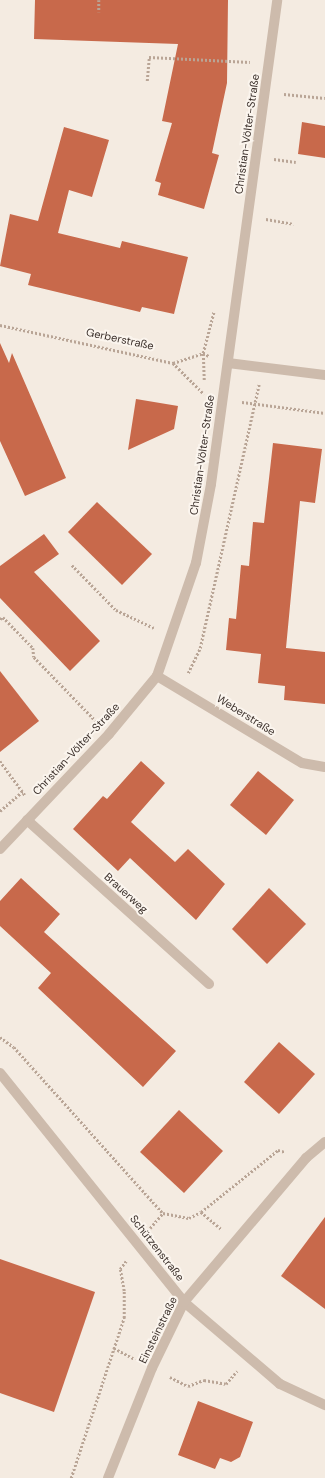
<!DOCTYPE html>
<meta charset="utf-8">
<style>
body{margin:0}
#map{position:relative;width:325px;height:1478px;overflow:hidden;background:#f4ebe1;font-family:"DM Sans",sans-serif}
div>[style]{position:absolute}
.building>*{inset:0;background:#c8694b}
.path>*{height:2.5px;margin-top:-1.25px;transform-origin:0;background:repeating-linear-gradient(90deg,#b9a596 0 2px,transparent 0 4px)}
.street>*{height:10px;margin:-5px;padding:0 5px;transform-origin:5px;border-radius:5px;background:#cdbbac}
span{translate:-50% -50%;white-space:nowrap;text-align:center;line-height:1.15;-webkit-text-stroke:4px #fbf5ee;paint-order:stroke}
.street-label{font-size:11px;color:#3b302b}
</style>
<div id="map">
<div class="building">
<i style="clip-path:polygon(35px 0,228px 0,227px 83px,212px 153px,219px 155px,204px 209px,158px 195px,161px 183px,155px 181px,172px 123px,162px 121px,178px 44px,34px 39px)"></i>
<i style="clip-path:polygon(302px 122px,325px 126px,325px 158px,298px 154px)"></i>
<i style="clip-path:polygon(64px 127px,109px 140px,92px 197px,69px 190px,58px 233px,120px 248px,122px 241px,188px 257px,174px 314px,142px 307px,140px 312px,28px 285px,31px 274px,0 266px,10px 214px,38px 221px)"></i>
<i style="clip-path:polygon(0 343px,9px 363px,12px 353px,66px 478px,25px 496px,0 441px)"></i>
<i style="clip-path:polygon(136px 399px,178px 406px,174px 429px,128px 450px)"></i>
<i style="clip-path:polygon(273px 443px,322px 449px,315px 503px,300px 501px,286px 648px,325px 652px,325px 704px,284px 700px,285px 686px,258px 683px,261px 654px,226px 650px,229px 618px,236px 619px,241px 565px,249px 566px,253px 522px,264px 523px)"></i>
<i style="clip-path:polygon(97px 502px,152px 554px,122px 585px,68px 532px)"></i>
<i style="clip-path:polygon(44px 534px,59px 554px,34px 572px,100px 641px,70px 671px,0 598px,0 566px)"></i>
<i style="clip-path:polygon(0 671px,39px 721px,0 752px)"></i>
<i style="clip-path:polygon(141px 761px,165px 783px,131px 822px,175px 862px,188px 849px,225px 884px,196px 920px,130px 858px,118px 871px,73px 829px,103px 796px,107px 799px)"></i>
<i style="clip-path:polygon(258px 771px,294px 800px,266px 835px,230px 805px)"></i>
<i style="clip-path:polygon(21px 878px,60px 914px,44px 932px,176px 1051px,143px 1087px,38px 988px,51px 973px,0 926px,0 901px)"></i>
<i style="clip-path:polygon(269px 888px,306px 924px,267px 964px,232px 929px)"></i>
<i style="clip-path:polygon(279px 1042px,315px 1074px,279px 1114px,244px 1082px)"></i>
<i style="clip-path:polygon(179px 1110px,223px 1151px,184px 1193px,140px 1152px)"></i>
<i style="clip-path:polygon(325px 1217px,325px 1309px,281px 1276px)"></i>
<i style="clip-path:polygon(0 1259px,95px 1292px,54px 1412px,0 1393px)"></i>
<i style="clip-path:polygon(198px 1401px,253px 1422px,240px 1457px,231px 1462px,220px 1458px,215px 1469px,178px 1455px)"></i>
</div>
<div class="path">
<i style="left:99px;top:0;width:12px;rotate:90deg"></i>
<i style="left:147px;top:81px;width:24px;rotate:-85deg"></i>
<i style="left:149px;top:57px;width:101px;rotate:2.8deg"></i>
<i style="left:284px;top:94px;width:41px;rotate:5.6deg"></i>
<i style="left:274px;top:159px;width:22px;rotate:8deg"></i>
<i style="left:266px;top:219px;width:28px;rotate:10deg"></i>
<i style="left:0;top:325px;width:177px;rotate:12.4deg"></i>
<i style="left:173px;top:363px;width:44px;rotate:45deg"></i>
<i style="left:173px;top:363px;width:32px;rotate:-18deg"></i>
<i style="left:203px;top:353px;width:7px;rotate:27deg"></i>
<i style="left:204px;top:380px;width:27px;rotate:-92deg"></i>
<i style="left:203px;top:353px;width:43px;rotate:-75.3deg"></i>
<i style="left:242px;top:402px;width:84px;rotate:7.5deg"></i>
<i style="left:72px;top:565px;width:63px;rotate:45.6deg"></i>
<i style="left:116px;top:610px;width:42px;rotate:25.3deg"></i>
<i style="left:0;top:619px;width:4px;rotate:-34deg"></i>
<i style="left:3px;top:617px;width:43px;rotate:45.9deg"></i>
<i style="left:33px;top:648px;width:9px;rotate:84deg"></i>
<i style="left:34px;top:657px;width:89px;rotate:45.9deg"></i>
<i style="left:188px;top:673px;width:28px;rotate:-64deg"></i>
<i style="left:200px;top:648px;width:270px;rotate:-77.4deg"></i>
<i style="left:0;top:761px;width:42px;rotate:53.7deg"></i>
<i style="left:0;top:811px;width:30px;rotate:-41deg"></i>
<i style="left:0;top:1037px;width:17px;rotate:36deg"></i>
<i style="left:14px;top:1047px;width:223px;rotate:48.1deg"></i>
<i style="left:201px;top:1212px;width:26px;rotate:40deg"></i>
<i style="left:150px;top:1228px;width:20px;rotate:-49deg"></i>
<i style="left:163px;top:1213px;width:26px;rotate:11deg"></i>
<i style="left:189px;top:1218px;width:13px;rotate:-27deg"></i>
<i style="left:201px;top:1212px;width:99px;rotate:-38.8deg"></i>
<i style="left:278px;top:1150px;width:7px;rotate:16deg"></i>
<i style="left:114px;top:1348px;width:24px;rotate:28deg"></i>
<i style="left:170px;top:1377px;width:20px;rotate:27deg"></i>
<i style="left:188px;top:1386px;width:17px;rotate:-21deg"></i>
<i style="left:204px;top:1380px;width:22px;rotate:10deg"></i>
<i style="left:226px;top:1384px;width:17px;rotate:-50deg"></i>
<i style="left:71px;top:1478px;width:169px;rotate:-71.7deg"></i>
<i style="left:124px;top:1318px;width:27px;rotate:-90deg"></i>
<i style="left:124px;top:1291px;width:22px;rotate:-100deg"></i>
<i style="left:120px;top:1269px;width:10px;rotate:-53deg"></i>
</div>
<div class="street">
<i style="left:228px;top:363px;width:98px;rotate:7.1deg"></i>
<i style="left:157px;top:676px;width:169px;rotate:31deg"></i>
<i style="left:302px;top:763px;width:23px;rotate:10deg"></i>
<i style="left:27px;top:820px;width:245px;rotate:42deg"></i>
<i style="left:0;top:849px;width:158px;rotate:-46.5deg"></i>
<i style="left:109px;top:734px;width:75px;rotate:-50.4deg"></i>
<i style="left:157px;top:676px;width:120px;rotate:-71deg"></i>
<i style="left:196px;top:563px;width:80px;rotate:-79.2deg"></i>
<i style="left:211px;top:484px;width:488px;rotate:-82.2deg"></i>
<i style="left:0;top:1073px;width:294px;rotate:51.2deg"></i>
<i style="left:184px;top:1302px;width:126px;rotate:40.5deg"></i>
<i style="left:280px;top:1384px;width:50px;rotate:25deg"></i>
<i style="left:108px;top:1478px;width:118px;rotate:-68.2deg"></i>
<i style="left:152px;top:1368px;width:73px;rotate:-64.1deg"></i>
<i style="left:184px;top:1302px;width:189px;rotate:-49.7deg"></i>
<i style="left:306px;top:1158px;width:25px;rotate:-40deg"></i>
</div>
<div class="street-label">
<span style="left:247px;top:134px;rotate:-82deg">Christian-Völter-Straße</span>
<span style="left:120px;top:339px;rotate:12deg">Gerberstraße</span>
<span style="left:202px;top:455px;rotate:-82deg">Christian-Völter-Straße</span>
<span style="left:246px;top:715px;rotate:32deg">Weberstraße</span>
<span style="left:76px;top:749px;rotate:-47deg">Christian-Völter-Straße</span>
<span style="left:126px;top:893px;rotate:42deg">Brauerweg</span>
<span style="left:157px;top:1248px;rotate:52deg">Schützenstraße</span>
<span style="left:158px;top:1330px;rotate:-64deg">Einsteinstraße</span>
</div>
</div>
